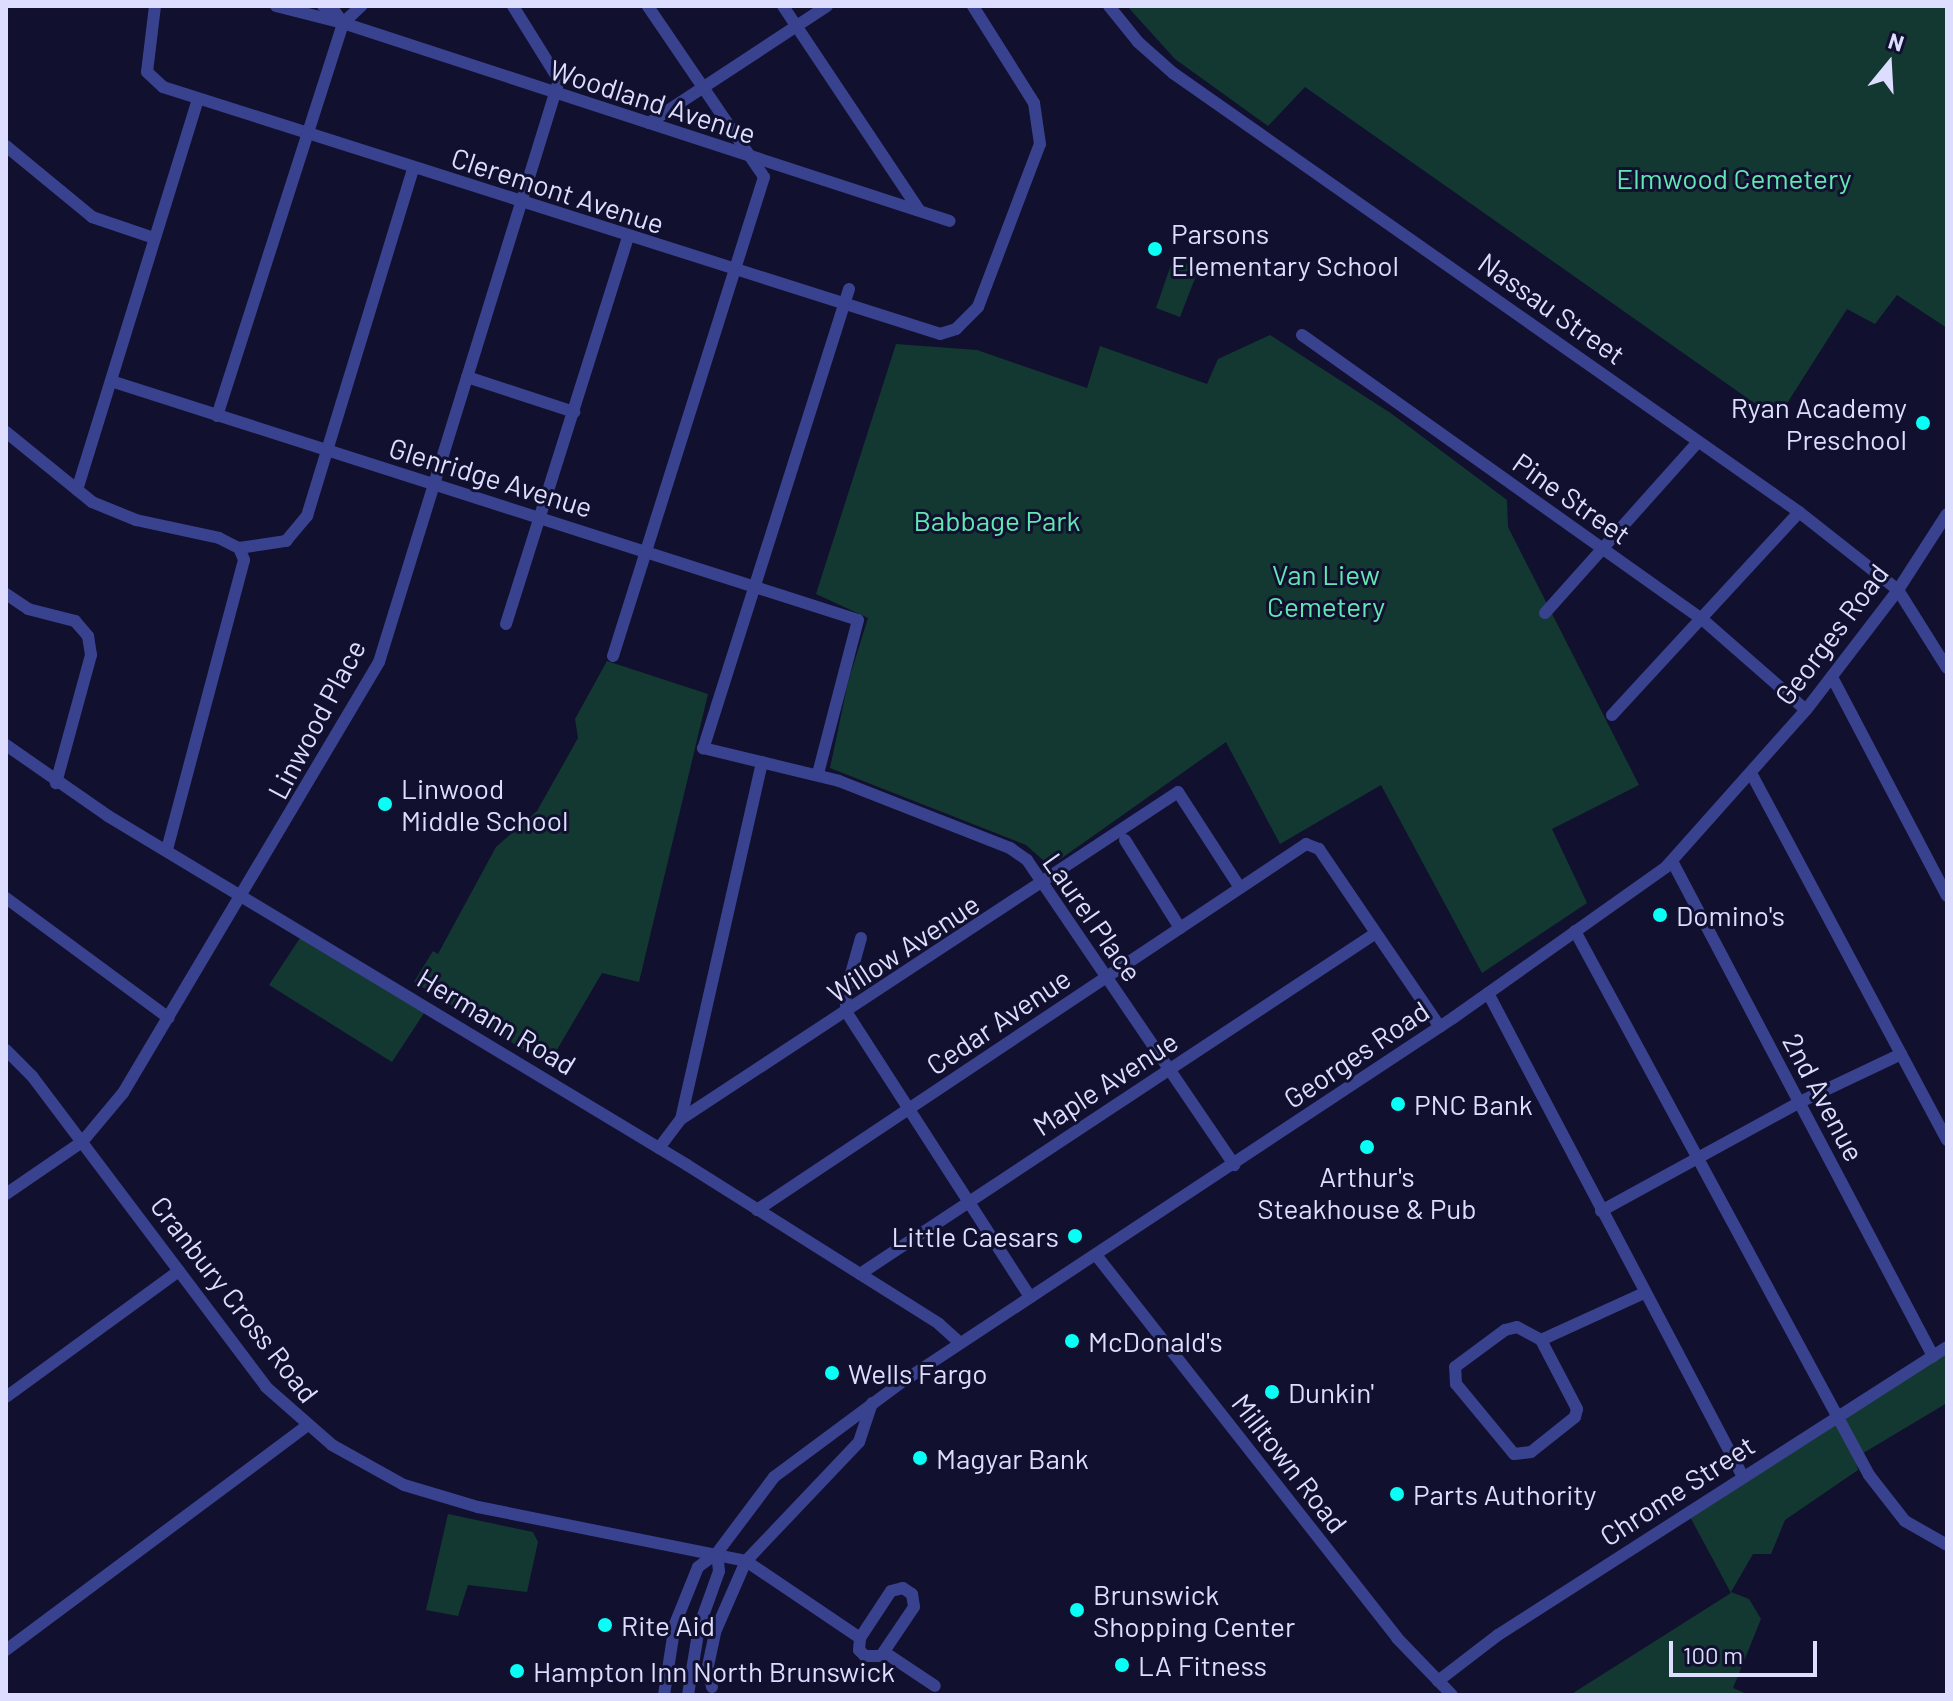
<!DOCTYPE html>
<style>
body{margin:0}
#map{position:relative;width:1953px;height:1701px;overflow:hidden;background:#11102e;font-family:Barlow,sans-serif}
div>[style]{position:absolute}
.green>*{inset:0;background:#133832}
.minor>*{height:12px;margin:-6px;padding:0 6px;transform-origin:6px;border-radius:6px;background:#39428f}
.dots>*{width:22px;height:22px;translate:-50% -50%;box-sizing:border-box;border:4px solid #11102e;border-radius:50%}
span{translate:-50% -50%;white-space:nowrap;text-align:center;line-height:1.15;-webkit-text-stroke:6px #11102e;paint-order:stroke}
.street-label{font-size:28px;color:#dddeff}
.park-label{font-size:28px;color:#61e7b3}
.poi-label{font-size:28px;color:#dddeff}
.left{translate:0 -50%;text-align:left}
.right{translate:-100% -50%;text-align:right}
.frame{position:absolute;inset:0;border:8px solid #dddeff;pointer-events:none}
.north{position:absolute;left:1849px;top:24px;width:80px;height:80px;-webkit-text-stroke:6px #11102e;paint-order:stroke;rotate:18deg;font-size:22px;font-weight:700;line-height:32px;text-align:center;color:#dddeff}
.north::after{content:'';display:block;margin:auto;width:28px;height:36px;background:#dddeff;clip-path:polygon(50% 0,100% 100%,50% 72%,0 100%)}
.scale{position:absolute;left:1669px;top:1641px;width:148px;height:36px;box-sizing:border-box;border:4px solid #dddeff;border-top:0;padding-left:10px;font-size:24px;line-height:28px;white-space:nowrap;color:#dddeff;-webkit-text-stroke:6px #11102e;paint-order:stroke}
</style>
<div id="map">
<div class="green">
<i style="clip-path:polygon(1127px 6px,1947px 6px,1947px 328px,1897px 295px,1875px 324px,1847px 309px,1777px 419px,1305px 87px,1268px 126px,1175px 59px)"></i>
<i style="clip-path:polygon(1173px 259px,1199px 268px,1180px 317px,1156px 308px)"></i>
<i style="clip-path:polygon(1270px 335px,1392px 414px,1507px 500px,1508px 527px,1639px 785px,1552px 829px,1587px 903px,1482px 973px,1381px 785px,1280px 844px,1226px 742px,1059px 860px,1043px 860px,1026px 845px,830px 768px,848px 682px,868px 618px,816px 594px,896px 344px,977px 350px,1087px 388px,1100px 346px,1207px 384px,1218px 359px)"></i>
<i style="clip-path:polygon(607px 661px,708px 694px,639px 982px,602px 973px,548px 1065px,414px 982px,433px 951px,438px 954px,496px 847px,537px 811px,578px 738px,575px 719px)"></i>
<i style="clip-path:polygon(304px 932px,428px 1007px,392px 1062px,269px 985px)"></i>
<i style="clip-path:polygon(1947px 1353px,1947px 1403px,1855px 1458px,1858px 1470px,1785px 1520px,1771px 1554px,1753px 1554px,1731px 1592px,1749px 1599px,1761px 1619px,1733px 1688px,1749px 1695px,1570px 1695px,1731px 1593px,1689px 1515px)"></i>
<i style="clip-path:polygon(448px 1514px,533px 1532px,538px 1542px,527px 1592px,468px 1585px,458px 1616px,426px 1610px)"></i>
</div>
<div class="minor">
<i style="left:155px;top:6px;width:66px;rotate:96.9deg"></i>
<i style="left:147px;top:72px;width:22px;rotate:43deg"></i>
<i style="left:163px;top:87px;width:815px;rotate:17.63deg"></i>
<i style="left:940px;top:334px;width:17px;rotate:-17deg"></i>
<i style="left:956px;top:329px;width:31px;rotate:-45deg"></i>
<i style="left:978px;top:307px;width:174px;rotate:-69.2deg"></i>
<i style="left:1040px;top:144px;width:41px;rotate:-98.3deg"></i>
<i style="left:1034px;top:103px;width:115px;rotate:-122.2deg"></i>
<i style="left:276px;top:6px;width:69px;rotate:14.2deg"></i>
<i style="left:343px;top:23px;width:638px;rotate:18.07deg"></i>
<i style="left:323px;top:6px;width:10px;rotate:17deg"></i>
<i style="left:333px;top:9px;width:17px;rotate:54deg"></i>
<i style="left:783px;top:6px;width:245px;rotate:56.3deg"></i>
<i style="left:1109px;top:6px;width:46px;rotate:51.1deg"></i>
<i style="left:1138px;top:42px;width:47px;rotate:41.5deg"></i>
<i style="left:1173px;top:73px;width:765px;rotate:35.04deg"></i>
<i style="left:1799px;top:512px;width:126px;rotate:38.2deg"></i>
<i style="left:1898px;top:590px;width:92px;rotate:57.9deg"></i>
<i style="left:649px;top:123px;width:213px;rotate:-33.3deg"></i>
<i style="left:6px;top:146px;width:112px;rotate:39.5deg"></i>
<i style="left:92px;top:217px;width:65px;rotate:18.7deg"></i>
<i style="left:849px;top:289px;width:482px;rotate:107.6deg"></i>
<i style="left:703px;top:748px;width:140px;rotate:13.6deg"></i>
<i style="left:839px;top:781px;width:184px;rotate:21.4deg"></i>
<i style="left:1010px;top:848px;width:21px;rotate:35deg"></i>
<i style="left:1027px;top:860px;width:369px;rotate:55.8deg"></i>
<i style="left:1302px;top:335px;width:491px;rotate:35.4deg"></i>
<i style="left:1702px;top:619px;width:138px;rotate:41.2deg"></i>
<i style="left:467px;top:377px;width:113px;rotate:18.1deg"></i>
<i style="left:111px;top:381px;width:784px;rotate:17.74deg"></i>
<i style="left:858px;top:620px;width:159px;rotate:104.6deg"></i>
<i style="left:217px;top:416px;width:413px;rotate:-72.2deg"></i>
<i style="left:343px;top:23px;width:25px;rotate:-43deg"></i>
<i style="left:6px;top:432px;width:111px;rotate:39.1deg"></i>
<i style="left:92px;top:502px;width:48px;rotate:22.2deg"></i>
<i style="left:136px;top:520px;width:85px;rotate:12.2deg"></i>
<i style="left:219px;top:538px;width:22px;rotate:27deg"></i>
<i style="left:239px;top:548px;width:13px;rotate:67deg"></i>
<i style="left:244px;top:560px;width:299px;rotate:104.9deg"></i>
<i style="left:77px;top:490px;width:409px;rotate:-72.8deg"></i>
<i style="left:239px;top:548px;width:48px;rotate:-8.5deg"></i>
<i style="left:286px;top:541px;width:33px;rotate:-50deg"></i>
<i style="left:307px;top:516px;width:363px;rotate:-73deg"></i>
<i style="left:6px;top:594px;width:27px;rotate:34deg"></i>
<i style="left:28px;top:609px;width:49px;rotate:14.3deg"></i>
<i style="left:75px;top:621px;width:20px;rotate:49deg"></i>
<i style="left:88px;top:636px;width:19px;rotate:81deg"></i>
<i style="left:91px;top:655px;width:133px;rotate:105.3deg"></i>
<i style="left:1545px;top:613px;width:229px;rotate:-48.2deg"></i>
<i style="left:506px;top:624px;width:406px;rotate:-72.5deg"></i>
<i style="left:613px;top:656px;width:502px;rotate:-72.5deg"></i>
<i style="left:764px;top:177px;width:207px;rotate:-124.2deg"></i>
<i style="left:1832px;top:677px;width:247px;rotate:62.3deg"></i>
<i style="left:1612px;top:715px;width:276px;rotate:-47.3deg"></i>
<i style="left:6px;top:745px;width:124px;rotate:34.8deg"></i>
<i style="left:108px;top:816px;width:676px;rotate:31.08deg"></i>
<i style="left:687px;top:1165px;width:298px;rotate:32.2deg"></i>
<i style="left:939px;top:1324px;width:28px;rotate:42deg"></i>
<i style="left:1751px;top:773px;width:416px;rotate:61.9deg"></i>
<i style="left:1125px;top:840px;width:104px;rotate:58deg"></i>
<i style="left:1672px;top:861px;width:560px;rotate:62.2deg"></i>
<i style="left:6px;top:898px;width:202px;rotate:36.4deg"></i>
<i style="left:1575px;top:931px;width:618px;rotate:61.61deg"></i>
<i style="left:1869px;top:1475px;width:58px;rotate:52deg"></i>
<i style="left:1905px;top:1521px;width:48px;rotate:29.7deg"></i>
<i style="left:861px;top:938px;width:59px;rotate:105.7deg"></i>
<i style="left:845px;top:995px;width:18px;rotate:84deg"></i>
<i style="left:847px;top:1013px;width:338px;rotate:57.2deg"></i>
<i style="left:1488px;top:993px;width:545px;rotate:62.21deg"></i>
<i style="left:6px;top:1050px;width:37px;rotate:45deg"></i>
<i style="left:32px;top:1076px;width:389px;rotate:53deg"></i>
<i style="left:266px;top:1387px;width:88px;rotate:41.3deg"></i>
<i style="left:332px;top:1445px;width:82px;rotate:29.1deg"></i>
<i style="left:404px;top:1485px;width:77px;rotate:16.6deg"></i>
<i style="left:478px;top:1507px;width:273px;rotate:11.4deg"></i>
<i style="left:746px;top:1561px;width:138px;rotate:34deg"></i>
<i style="left:681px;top:1119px;width:366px;rotate:-77.2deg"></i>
<i style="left:659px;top:1148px;width:36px;rotate:-53deg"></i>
<i style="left:681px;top:1119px;width:595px;rotate:-33.34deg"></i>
<i style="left:1178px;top:792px;width:114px;rotate:57.1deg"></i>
<i style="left:6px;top:1194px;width:92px;rotate:-34.4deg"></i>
<i style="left:82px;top:1142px;width:64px;rotate:-50.1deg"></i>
<i style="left:123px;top:1093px;width:501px;rotate:-59.29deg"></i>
<i style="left:379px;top:662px;width:609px;rotate:-72.81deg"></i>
<i style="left:559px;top:80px;width:87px;rotate:-121.9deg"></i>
<i style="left:757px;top:1210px;width:660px;rotate:-33.69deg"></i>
<i style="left:1306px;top:844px;width:14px;rotate:21deg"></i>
<i style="left:1319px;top:849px;width:215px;rotate:55.8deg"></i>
<i style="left:1601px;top:1211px;width:227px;rotate:-28.7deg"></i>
<i style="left:1800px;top:1102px;width:112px;rotate:-25.4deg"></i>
<i style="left:1096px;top:1255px;width:487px;rotate:51.8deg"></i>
<i style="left:1397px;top:1638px;width:79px;rotate:46deg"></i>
<i style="left:860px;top:1274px;width:618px;rotate:-33.46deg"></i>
<i style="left:1541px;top:1340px;width:78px;rotate:62.4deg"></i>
<i style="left:1577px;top:1409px;width:8px;rotate:104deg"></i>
<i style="left:1575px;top:1417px;width:56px;rotate:141.5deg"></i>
<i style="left:1531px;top:1452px;width:17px;rotate:173deg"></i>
<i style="left:1514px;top:1454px;width:91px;rotate:-129.6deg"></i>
<i style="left:1456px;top:1384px;width:17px;rotate:-93deg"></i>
<i style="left:1455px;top:1367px;width:62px;rotate:-36.5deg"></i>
<i style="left:1505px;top:1330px;width:12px;rotate:-14deg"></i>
<i style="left:1517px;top:1327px;width:27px;rotate:28deg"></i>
<i style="left:1541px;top:1340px;width:113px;rotate:-24.5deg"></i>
<i style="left:6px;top:1397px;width:214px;rotate:-36.1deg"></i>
<i style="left:903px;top:1588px;width:11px;rotate:34deg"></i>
<i style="left:912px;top:1594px;width:13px;rotate:81deg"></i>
<i style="left:914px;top:1607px;width:59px;rotate:124deg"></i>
<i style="left:881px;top:1656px;width:16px;rotate:180deg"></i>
<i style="left:865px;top:1656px;width:8px;rotate:-135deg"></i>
<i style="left:859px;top:1650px;width:12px;rotate:-85deg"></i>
<i style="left:860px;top:1638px;width:56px;rotate:-56.6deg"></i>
<i style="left:891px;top:1591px;width:12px;rotate:-14deg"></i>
<i style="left:6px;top:1650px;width:374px;rotate:-36.7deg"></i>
<i style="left:884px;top:1652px;width:61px;rotate:33.7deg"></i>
<i style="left:1438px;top:1681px;width:76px;rotate:-37.5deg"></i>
<i style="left:1498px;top:1635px;width:533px;rotate:-32.68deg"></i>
<i style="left:712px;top:1687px;width:21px;rotate:-101deg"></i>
<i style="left:708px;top:1666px;width:35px;rotate:-78deg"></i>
<i style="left:715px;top:1632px;width:77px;rotate:-66.4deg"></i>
<i style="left:746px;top:1561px;width:164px;rotate:-46.5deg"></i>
<i style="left:859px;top:1442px;width:41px;rotate:-71.6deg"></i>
<i style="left:664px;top:1695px;width:72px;rotate:-81.2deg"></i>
<i style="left:675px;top:1624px;width:61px;rotate:-68deg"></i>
<i style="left:698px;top:1567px;width:24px;rotate:-36deg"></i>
<i style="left:717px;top:1553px;width:95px;rotate:-53.1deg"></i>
<i style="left:774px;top:1477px;width:156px;rotate:-36.6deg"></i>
<i style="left:899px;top:1384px;width:664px;rotate:-33.45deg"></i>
<i style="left:1453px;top:1018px;width:261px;rotate:-35.3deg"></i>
<i style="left:1666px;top:867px;width:210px;rotate:-48.3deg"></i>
<i style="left:1806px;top:710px;width:151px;rotate:-52.5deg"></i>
<i style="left:1898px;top:590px;width:90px;rotate:-57.2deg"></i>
<i style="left:688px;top:1695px;width:69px;rotate:-80.8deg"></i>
<i style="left:699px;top:1627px;width:59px;rotate:-70.3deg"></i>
<i style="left:719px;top:1571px;width:18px;rotate:-96deg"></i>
</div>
<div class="dots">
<i style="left:1155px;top:249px;background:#09fff5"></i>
<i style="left:1923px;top:423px;background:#09fff5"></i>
<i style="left:385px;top:804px;background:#09fff5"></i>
<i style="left:1660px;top:915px;background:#09fff5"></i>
<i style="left:1398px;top:1104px;background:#09fff5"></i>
<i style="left:1367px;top:1147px;background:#09fff5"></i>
<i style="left:1075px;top:1236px;background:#09fff5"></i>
<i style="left:1072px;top:1341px;background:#09fff5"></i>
<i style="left:832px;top:1373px;background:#09fff5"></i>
<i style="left:1272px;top:1392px;background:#09fff5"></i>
<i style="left:920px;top:1458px;background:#09fff5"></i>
<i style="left:1397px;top:1494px;background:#09fff5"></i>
<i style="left:1077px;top:1610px;background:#09fff5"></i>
<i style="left:605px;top:1625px;background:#09fff5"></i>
<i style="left:1122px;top:1665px;background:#09fff5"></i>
<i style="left:517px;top:1671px;background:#09fff5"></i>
</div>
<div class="street-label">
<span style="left:653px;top:101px;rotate:18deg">Woodland Avenue</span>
<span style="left:558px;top:190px;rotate:18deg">Cleremont Avenue</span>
<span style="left:1552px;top:308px;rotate:35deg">Nassau Street</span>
<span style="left:491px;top:477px;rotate:17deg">Glenridge Avenue</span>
<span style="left:1572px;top:498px;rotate:35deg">Pine Street</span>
<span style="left:1831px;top:634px;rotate:-53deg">Georges Road</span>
<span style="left:316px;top:719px;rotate:-62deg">Linwood Place</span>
<span style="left:1093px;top:917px;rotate:55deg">Laurel Place</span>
<span style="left:903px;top:948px;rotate:-33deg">Willow Avenue</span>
<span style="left:497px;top:1021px;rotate:31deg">Hermann Road</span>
<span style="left:998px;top:1021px;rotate:-34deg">Cedar Avenue</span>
<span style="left:1356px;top:1054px;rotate:-34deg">Georges Road</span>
<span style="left:1105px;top:1083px;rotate:-33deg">Maple Avenue</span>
<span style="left:1824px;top:1097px;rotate:62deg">2nd Avenue</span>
<span style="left:235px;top:1299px;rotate:52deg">Cranbury Cross Road</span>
<span style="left:1290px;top:1463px;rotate:52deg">Milltown Road</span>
<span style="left:1677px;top:1490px;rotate:-33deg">Chrome Street</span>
</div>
<div class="park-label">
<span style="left:1734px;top:178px">Elmwood Cemetery</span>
<span style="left:997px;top:520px">Babbage Park</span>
<span style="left:1326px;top:590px">Van Liew<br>Cemetery</span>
</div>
<div class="poi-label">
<span class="left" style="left:1171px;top:249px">Parsons<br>Elementary School</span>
<span class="right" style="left:1907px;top:423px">Ryan Academy<br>Preschool</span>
<span class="left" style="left:401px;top:804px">Linwood<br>Middle School</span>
<span class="left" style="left:1676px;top:915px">Domino's</span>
<span class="left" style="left:1414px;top:1104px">PNC Bank</span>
<span style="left:1367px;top:1192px">Arthur's<br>Steakhouse &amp; Pub</span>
<span class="right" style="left:1059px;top:1236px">Little Caesars</span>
<span class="left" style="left:1088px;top:1341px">McDonald's</span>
<span class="left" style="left:848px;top:1373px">Wells Fargo</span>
<span class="left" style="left:1288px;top:1392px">Dunkin'</span>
<span class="left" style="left:936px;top:1458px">Magyar Bank</span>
<span class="left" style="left:1413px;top:1494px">Parts Authority</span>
<span class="left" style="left:1093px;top:1610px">Brunswick<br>Shopping Center</span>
<span class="left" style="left:621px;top:1625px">Rite Aid</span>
<span class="left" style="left:1138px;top:1665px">LA Fitness</span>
<span class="left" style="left:533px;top:1671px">Hampton Inn North Brunswick</span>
</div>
<div class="frame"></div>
<div class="north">N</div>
<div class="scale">100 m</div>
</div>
